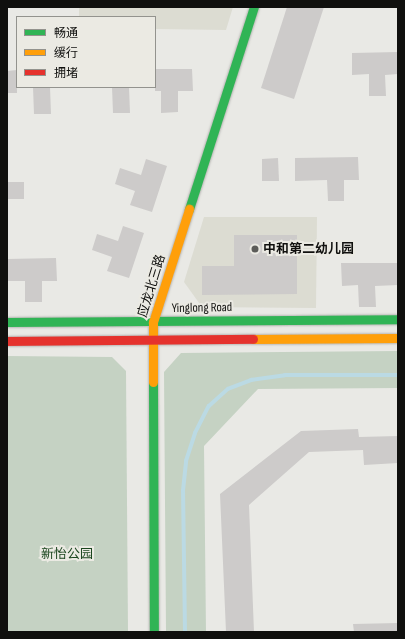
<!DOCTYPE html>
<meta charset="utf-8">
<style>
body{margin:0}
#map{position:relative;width:405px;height:639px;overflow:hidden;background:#e9e9e5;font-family:"Sofia Sans Condensed","Noto Sans SC",sans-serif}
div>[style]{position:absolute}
.built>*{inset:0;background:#dcdcd2}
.green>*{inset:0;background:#c5d2c3}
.stream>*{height:3.5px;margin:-1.75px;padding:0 1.75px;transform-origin:1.75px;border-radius:1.75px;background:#bbdae4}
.building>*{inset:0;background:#cdcbca}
.roads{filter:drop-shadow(0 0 1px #b5b4b1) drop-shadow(0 0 1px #b5b4b1)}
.fast>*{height:9px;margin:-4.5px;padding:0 4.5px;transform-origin:4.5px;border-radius:4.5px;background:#30b455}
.slow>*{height:9px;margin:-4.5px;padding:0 4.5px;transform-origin:4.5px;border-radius:4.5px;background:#ff9f0a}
.jam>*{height:9px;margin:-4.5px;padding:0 4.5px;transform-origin:4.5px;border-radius:4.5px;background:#e5322d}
.dots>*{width:11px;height:11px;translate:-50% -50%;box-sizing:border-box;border:2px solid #ebeae3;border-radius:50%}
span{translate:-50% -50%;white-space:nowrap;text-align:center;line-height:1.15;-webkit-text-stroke:4px #ebeae3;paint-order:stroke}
.poi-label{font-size:13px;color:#10100e;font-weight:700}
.left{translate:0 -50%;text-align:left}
.street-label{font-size:13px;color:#10100e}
.park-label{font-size:13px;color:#1b461e}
.frame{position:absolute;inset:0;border:8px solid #10100e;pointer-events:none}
.legend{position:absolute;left:16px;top:16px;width:140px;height:72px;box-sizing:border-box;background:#ebeae3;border:1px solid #93938e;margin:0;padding:5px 7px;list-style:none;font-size:12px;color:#10100e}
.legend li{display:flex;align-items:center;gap:8px;height:20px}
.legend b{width:20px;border:1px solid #93938e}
</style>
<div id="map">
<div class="built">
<i style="clip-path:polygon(79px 7px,233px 7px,226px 30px,155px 29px,155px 17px,79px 17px)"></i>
<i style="clip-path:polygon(204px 217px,317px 217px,316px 308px,202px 307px,184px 282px)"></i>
</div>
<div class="green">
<i style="clip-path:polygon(398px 351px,398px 388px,258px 389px,204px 446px,206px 632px,166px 632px,164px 372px,181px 353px)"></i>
<i style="clip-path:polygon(7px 356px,112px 357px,126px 371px,128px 632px,7px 632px)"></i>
</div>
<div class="stream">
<i style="left:185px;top:632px;width:141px;rotate:-90.8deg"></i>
<i style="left:183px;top:491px;width:30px;rotate:-84deg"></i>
<i style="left:186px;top:461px;width:29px;rotate:-72deg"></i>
<i style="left:195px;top:433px;width:30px;rotate:-63deg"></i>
<i style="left:209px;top:406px;width:25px;rotate:-42deg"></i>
<i style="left:228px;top:389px;width:25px;rotate:-21deg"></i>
<i style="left:251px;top:380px;width:34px;rotate:-8deg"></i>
<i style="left:285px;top:375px;width:113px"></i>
</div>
<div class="building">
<i style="clip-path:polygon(287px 7px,324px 7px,294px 99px,261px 88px)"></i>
<i style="clip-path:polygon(398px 52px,398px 74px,385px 75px,386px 96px,369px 96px,369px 74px,352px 75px,352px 53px)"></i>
<i style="clip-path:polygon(155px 69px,192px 69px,193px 91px,178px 91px,178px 112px,161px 113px,161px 91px,155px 91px)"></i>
<i style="clip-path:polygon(17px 70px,17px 93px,7px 93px,7px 71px)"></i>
<i style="clip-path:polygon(33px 87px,50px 87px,51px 114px,34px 114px)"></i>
<i style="clip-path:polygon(112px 87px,129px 87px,130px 113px,113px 113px)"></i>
<i style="clip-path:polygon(358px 157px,359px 180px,344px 180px,344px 201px,328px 201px,327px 180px,295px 181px,295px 158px)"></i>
<i style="clip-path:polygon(278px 158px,279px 181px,262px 181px,262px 159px)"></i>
<i style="clip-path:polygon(146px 159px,167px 166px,152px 212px,130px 205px,135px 191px,115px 184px,120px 168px,141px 175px)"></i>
<i style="clip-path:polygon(7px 182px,24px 182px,24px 199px,7px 199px)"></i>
<i style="clip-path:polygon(123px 226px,144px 233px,129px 278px,107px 271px,112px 257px,92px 250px,97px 234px,118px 241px)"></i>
<i style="clip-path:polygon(234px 235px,297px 235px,297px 294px,202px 295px,202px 266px,234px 266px)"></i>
<i style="clip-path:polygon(56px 258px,57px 281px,42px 281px,42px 302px,25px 302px,25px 281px,7px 281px,7px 259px)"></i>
<i style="clip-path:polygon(341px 263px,398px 263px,398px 285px,375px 286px,376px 307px,359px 307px,358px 285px,342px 286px)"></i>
<i style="clip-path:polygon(358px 429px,359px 437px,398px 436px,398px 463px,364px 465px,363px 450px,309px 452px,249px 505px,254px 632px,226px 632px,220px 494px,301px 431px)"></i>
<i style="clip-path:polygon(398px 623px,398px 632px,354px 632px,353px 624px)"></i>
</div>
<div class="roads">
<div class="fast">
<i style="left:189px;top:209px;width:212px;rotate:-72.2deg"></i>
<i style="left:7px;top:322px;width:391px;rotate:-0.4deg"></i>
<i style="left:153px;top:382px;width:250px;rotate:89.8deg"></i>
</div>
<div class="slow">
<i style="left:253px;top:339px;width:145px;rotate:-0.4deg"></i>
<i style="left:153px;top:382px;width:60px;rotate:-90deg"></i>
<i style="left:153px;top:322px;width:119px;rotate:-72.3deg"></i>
</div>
<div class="jam">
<i style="left:7px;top:341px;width:246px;rotate:-0.5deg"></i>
</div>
</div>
<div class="dots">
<i style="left:255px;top:249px;background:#5c5c59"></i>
</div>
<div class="poi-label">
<span class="left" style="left:263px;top:249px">中和第二幼儿园</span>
</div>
<div class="street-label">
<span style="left:152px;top:286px;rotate:-73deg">应龙北三路</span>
<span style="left:202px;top:308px;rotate:-1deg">Yinglong Road</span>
</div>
<div class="park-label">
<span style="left:67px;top:554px">新怡公园</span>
</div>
<div class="frame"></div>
<ul class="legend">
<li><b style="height:5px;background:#30b455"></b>畅通</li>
<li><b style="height:5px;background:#ff9f0a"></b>缓行</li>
<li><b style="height:5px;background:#e5322d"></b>拥堵</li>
</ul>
</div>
